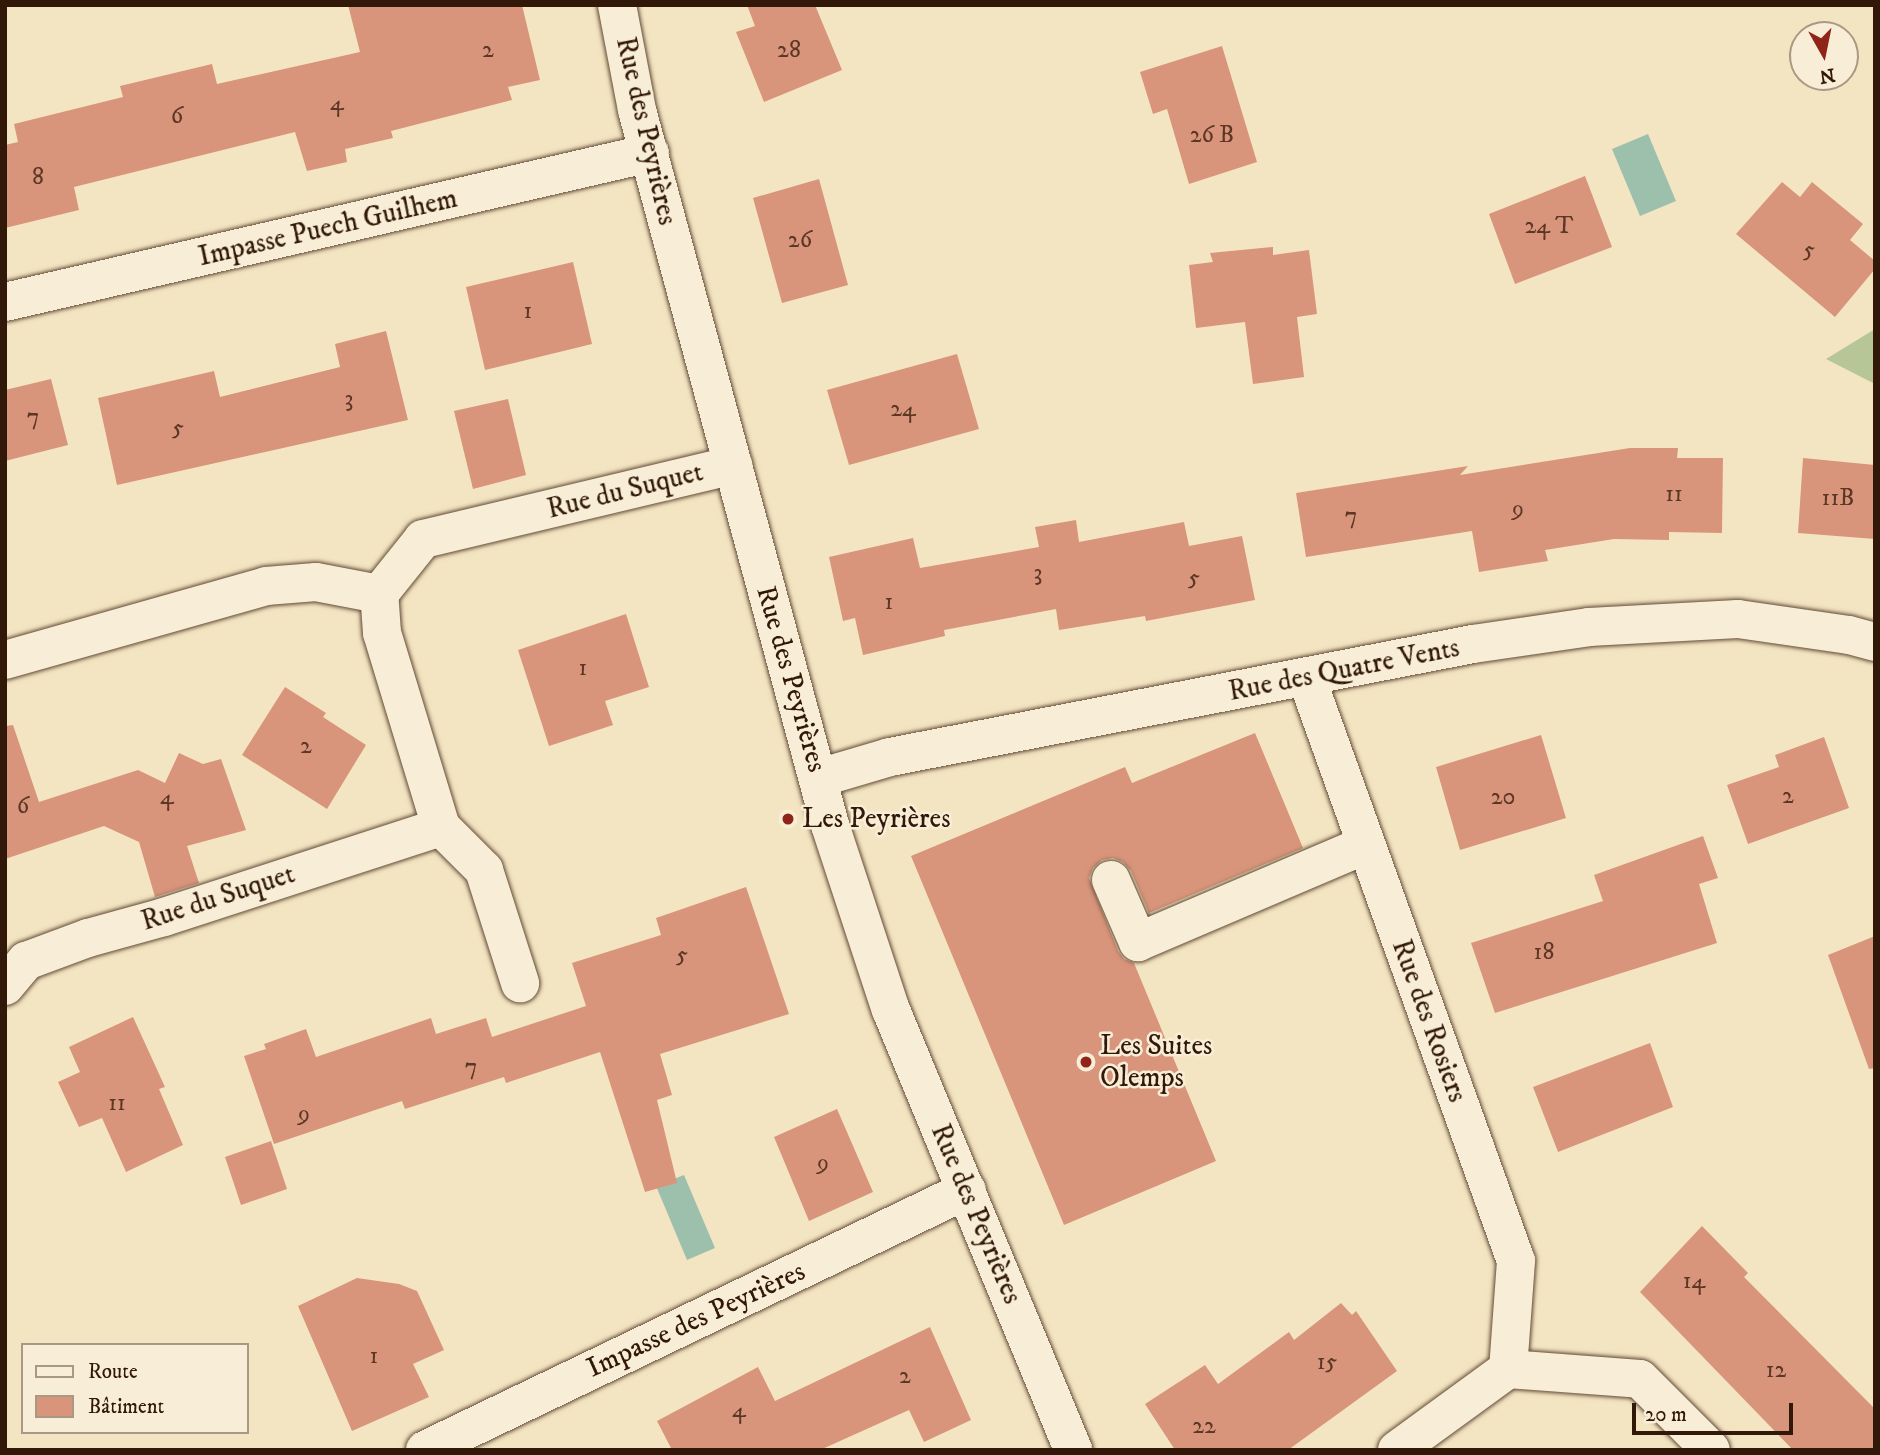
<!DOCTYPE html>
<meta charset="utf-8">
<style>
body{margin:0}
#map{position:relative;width:1880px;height:1455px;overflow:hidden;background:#f4e5c2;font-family:"IM FELL DW Pica",serif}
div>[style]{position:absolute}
.green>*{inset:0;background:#b6c697}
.water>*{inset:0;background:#9dc0ad}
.building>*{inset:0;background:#d8957b}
.roads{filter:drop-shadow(0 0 2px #624b36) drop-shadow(0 0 2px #624b36)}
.minor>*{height:38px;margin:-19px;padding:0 19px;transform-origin:19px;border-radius:19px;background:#f8eed7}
.dots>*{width:19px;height:19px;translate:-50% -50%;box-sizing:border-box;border:4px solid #f8eed7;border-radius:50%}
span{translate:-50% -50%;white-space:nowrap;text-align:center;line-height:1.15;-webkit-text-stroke:5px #f8eed7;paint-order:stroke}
.number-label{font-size:24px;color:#5c3725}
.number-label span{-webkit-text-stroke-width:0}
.street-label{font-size:28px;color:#321808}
.poi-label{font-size:28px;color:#321808}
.left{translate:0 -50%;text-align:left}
.frame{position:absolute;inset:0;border:7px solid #321808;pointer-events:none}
.legend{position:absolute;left:21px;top:1343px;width:228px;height:91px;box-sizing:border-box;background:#f8eed7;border:2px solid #a99884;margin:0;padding:9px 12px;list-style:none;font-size:21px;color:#321808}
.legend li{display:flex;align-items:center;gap:14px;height:35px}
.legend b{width:35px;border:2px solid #a99884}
.north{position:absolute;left:1789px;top:21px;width:70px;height:70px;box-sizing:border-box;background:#f8eed7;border:2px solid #a99884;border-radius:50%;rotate:171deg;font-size:19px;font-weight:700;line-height:28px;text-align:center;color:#321808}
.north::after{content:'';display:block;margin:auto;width:24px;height:32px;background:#8f2418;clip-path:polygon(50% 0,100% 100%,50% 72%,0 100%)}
.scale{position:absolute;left:1632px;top:1403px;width:161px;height:32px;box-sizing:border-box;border:4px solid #321808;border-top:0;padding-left:9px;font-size:21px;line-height:24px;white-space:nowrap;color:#321808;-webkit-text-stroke:5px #f8eed7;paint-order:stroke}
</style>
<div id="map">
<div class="green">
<i style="clip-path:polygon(1875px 329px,1875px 384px,1826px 359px)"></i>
</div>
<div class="water">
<i style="clip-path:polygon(1648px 134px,1676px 201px,1640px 216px,1612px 149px)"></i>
<i style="clip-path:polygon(684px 1175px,715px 1248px,687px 1260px,656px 1186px)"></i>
</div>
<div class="building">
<i style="clip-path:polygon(348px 5px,522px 5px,540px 80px,508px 87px,512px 100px,391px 131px,393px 138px,345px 149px,347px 162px,307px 171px,295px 132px,74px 187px,79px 210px,5px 228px,5px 145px,18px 142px,14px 124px,123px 97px,120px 86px,212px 64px,217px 84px,360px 52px)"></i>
<i style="clip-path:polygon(747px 5px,815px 5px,842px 70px,764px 102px,736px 32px,755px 26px)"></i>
<i style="clip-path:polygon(1222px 46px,1257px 162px,1189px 184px,1167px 109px,1153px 114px,1140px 72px)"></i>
<i style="clip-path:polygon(1585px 176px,1612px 247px,1515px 284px,1489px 214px)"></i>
<i style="clip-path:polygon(819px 179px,848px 285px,782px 303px,753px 198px)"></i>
<i style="clip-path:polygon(1782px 182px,1800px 197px,1812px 182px,1863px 224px,1850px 240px,1875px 261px,1875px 269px,1835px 317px,1736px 234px)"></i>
<i style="clip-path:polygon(1273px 247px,1273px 255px,1309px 250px,1317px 314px,1297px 317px,1304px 377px,1253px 384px,1245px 322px,1196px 328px,1189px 265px,1213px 262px,1210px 253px)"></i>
<i style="clip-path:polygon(573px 262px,592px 344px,485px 370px,466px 287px)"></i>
<i style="clip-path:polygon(386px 331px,408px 420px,117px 485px,98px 398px,214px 371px,220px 397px,340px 367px,335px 344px)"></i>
<i style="clip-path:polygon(957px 354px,979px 429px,849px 465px,827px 390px)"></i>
<i style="clip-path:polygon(51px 379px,68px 445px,5px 461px,5px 390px)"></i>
<i style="clip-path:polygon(508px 399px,526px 475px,473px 489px,454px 411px)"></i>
<i style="clip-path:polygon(1630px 448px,1678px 448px,1677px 458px,1723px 458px,1722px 533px,1669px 532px,1669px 540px,1614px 539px,1545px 550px,1548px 561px,1479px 572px,1472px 531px,1306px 557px,1296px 493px,1468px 466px,1460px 475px)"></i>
<i style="clip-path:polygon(1803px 458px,1875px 465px,1875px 539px,1798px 533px)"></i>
<i style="clip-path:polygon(1076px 520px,1079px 542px,1184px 522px,1189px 546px,1242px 536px,1255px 600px,1146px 621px,1145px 616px,1059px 630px,1056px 609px,944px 630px,945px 636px,863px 655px,855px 618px,843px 621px,829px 557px,913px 538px,920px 568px,1039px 547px,1035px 527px)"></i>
<i style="clip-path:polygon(626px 614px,649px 687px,605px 701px,613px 725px,549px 746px,518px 650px)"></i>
<i style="clip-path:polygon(285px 687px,326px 713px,323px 717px,366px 745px,327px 809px,242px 755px)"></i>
<i style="clip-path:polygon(13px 725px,39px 802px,138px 770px,165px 783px,179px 753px,203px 764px,221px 759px,246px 830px,187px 846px,199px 883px,155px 897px,139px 842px,104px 826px,5px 859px,5px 726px)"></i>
<i style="clip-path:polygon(1255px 733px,1303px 848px,1149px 913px,1131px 871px,1123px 862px,1113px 858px,1102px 860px,1093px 868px,1089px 878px,1118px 951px,1124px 959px,1134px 963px,1216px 1161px,1064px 1225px,911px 856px,1125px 767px,1132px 783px)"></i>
<i style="clip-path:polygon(1541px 735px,1566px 818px,1460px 850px,1436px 767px)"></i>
<i style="clip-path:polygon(1824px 737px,1849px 808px,1748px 844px,1727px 785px,1779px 767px,1775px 755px)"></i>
<i style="clip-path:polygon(1703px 836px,1718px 878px,1699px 884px,1717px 943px,1495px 1013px,1471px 943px,1603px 901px,1594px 875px)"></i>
<i style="clip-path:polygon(746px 887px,789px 1014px,660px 1054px,672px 1095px,657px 1100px,677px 1183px,645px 1192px,600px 1052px,506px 1083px,504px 1077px,405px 1109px,402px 1101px,274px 1144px,244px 1056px,266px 1049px,264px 1044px,306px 1029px,316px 1057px,431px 1018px,436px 1034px,486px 1018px,492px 1037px,586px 1006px,572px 963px,661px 935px,656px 918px)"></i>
<i style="clip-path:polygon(1875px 936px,1875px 1068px,1869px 1069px,1828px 955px)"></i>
<i style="clip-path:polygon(133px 1017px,165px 1087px,159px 1089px,183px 1145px,126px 1172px,102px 1118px,79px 1127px,58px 1082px,80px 1072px,69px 1047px)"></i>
<i style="clip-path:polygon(1650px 1043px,1673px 1107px,1558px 1152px,1533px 1087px)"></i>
<i style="clip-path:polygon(837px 1109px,873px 1192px,809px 1221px,774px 1137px)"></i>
<i style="clip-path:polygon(271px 1141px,287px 1189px,241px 1205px,225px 1157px)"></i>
<i style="clip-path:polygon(1702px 1226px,1748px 1273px,1744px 1277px,1875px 1409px,1875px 1450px,1793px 1450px,1640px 1292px)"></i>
<i style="clip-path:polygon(357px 1278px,399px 1284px,417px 1291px,444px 1350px,413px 1364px,429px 1397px,352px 1431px,298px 1306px)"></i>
<i style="clip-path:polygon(1341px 1303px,1352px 1315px,1356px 1311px,1397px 1371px,1288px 1450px,1175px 1450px,1145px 1404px,1205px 1365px,1218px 1384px,1289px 1332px,1294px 1340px)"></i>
<i style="clip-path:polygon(930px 1327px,971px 1420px,924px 1442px,909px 1410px,820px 1450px,672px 1450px,657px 1421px,758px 1367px,775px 1401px)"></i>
</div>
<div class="roads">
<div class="minor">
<i style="left:617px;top:5px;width:107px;rotate:79.2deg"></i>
<i style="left:637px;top:110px;width:741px;rotate:74.89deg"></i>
<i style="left:830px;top:825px;width:195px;rotate:71.8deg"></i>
<i style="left:891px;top:1010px;width:476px;rotate:67.5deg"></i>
<i style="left:5px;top:302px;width:662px;rotate:-13.01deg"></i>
<i style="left:5px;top:660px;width:271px;rotate:-15.8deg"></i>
<i style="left:266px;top:586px;width:50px;rotate:-4.6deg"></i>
<i style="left:316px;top:582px;width:64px;rotate:10.8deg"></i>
<i style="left:379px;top:594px;width:70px;rotate:-51.3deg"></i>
<i style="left:423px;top:539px;width:319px;rotate:-13.4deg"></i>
<i style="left:1307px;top:679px;width:618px;rotate:70.25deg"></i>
<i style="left:1516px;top:1261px;width:108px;rotate:94.2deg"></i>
<i style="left:819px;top:778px;width:74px;rotate:-16.5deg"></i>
<i style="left:890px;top:757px;width:594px;rotate:-10.97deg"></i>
<i style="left:1473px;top:644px;width:117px;rotate:-8.3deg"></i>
<i style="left:1589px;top:627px;width:149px;rotate:-3.1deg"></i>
<i style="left:1738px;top:619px;width:112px;rotate:8.2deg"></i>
<i style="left:1849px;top:635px;width:27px;rotate:15deg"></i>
<i style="left:441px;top:827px;width:61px;rotate:45deg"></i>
<i style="left:484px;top:870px;width:119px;rotate:72.3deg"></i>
<i style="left:1111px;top:880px;width:68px;rotate:66.5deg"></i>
<i style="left:1138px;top:942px;width:247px;rotate:-23.1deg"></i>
<i style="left:5px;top:986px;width:33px;rotate:-50deg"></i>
<i style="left:26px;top:961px;width:66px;rotate:-20.4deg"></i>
<i style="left:88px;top:938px;width:79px;rotate:-15.4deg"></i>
<i style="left:164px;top:917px;width:291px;rotate:-18deg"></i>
<i style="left:441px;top:827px;width:203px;rotate:-106.9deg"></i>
<i style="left:382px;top:633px;width:39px;rotate:-94deg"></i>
<i style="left:425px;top:1450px;width:601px;rotate:-25.63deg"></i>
<i style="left:1397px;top:1450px;width:137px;rotate:-36.1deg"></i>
<i style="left:1508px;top:1369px;width:132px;rotate:4.3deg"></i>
<i style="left:1640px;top:1379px;width:100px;rotate:45deg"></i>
</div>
</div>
<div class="dots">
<i style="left:788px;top:819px;background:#8f2418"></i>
<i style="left:1086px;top:1062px;background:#8f2418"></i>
</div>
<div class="number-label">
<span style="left:488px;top:51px">2</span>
<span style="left:789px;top:51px">28</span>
<span style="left:337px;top:104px">4</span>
<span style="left:177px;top:117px">6</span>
<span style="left:1212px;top:136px">26 B</span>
<span style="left:38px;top:178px">8</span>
<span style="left:1549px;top:227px">24 T</span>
<span style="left:800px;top:241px">26</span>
<span style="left:1809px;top:251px">5</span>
<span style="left:528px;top:312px">1</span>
<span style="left:349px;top:400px">3</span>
<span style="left:903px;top:410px">24</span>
<span style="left:33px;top:418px">7</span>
<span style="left:178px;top:429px">5</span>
<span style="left:1674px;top:495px">11</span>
<span style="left:1838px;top:499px">11B</span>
<span style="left:1518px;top:510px">9</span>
<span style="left:1351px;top:517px">7</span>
<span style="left:1038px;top:574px">3</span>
<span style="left:1194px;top:579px">5</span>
<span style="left:889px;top:603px">1</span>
<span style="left:583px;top:669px">1</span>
<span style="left:306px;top:747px">2</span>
<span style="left:1788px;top:797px">2</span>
<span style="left:167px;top:798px">4</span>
<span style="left:1503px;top:798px">20</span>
<span style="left:23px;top:807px">6</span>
<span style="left:1544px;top:953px">18</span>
<span style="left:682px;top:956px">5</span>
<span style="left:471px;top:1068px">7</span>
<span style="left:117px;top:1104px">11</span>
<span style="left:304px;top:1115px">9</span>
<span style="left:823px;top:1164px">9</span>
<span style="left:1694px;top:1282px">14</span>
<span style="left:374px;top:1357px">1</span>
<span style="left:1327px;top:1363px">15</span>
<span style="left:1776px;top:1371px">12</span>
<span style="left:905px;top:1377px">2</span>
<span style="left:739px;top:1411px">4</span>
<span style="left:1204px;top:1427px">22</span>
</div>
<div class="street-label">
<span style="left:646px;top:131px;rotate:77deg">Rue des Peyrières</span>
<span style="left:328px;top:228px;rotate:-13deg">Impasse Puech Guilhem</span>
<span style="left:625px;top:491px;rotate:-14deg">Rue du Suquet</span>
<span style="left:1344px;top:670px;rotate:-11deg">Rue des Quatre Vents</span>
<span style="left:791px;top:679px;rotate:74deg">Rue des Peyrières</span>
<span style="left:218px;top:898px;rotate:-18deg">Rue du Suquet</span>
<span style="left:1429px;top:1021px;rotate:70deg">Rue des Rosiers</span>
<span style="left:976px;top:1214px;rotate:67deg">Rue des Peyrières</span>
<span style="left:696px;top:1320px;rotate:-25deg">Impasse des Peyrières</span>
</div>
<div class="poi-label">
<span class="left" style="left:802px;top:819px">Les Peyrières</span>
<span class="left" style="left:1100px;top:1062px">Les Suites<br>Olemps</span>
</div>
<div class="frame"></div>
<ul class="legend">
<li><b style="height:9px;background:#f8eed7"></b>Route</li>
<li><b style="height:19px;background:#d8957b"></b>Bâtiment</li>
</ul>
<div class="north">N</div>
<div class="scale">20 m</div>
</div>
